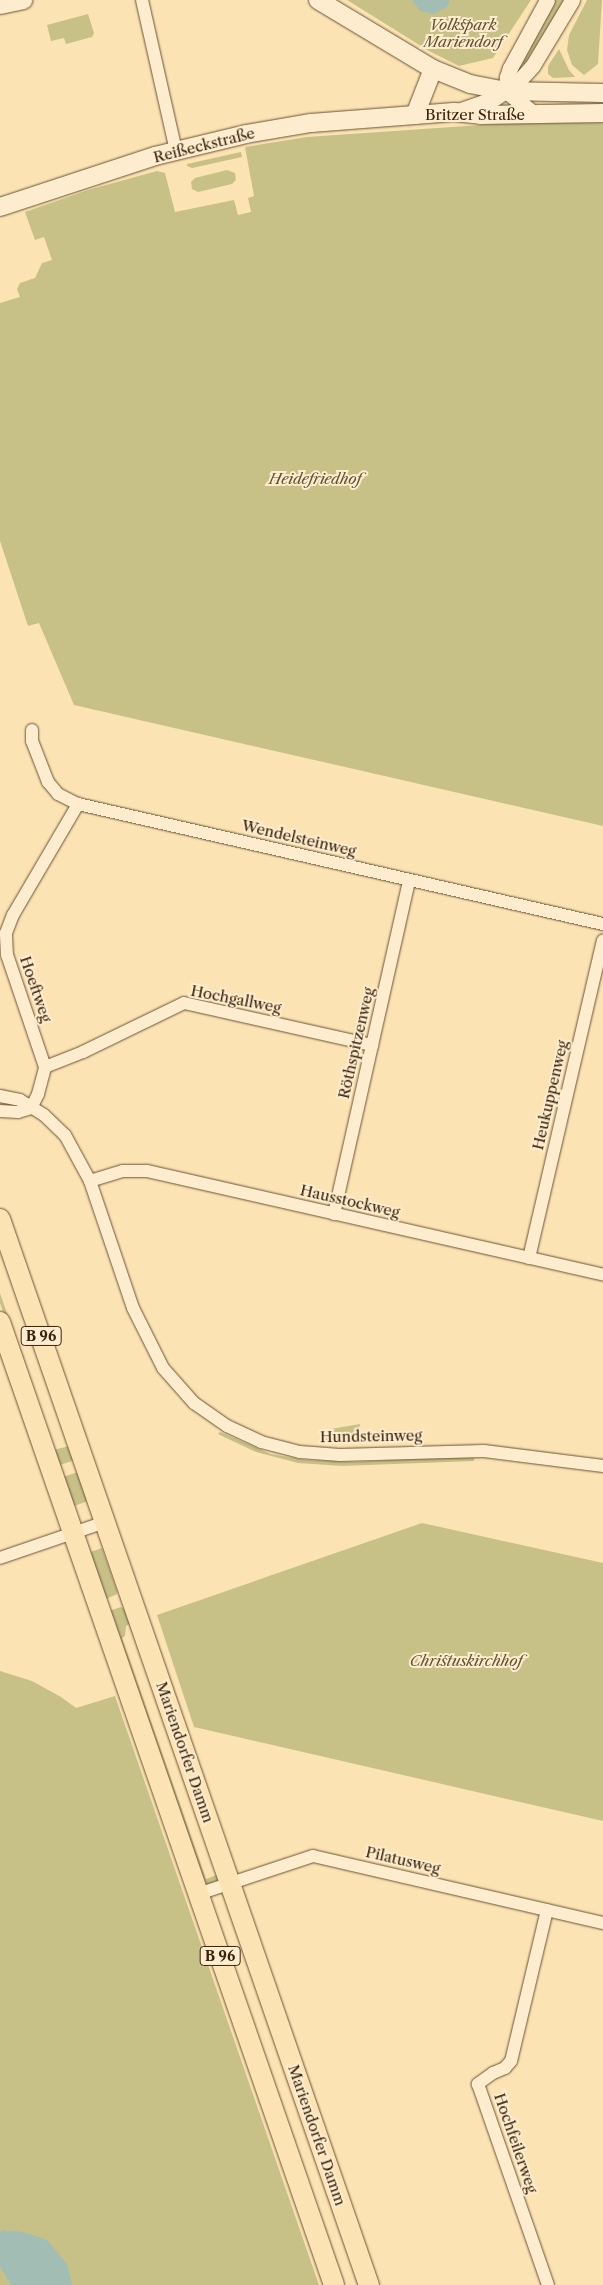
<!DOCTYPE html>
<meta charset="utf-8">
<style>
body{margin:0}
#map{position:relative;width:603px;height:2285px;overflow:hidden;background:#fce3b3;font-family:"Libre Caslon Text",serif}
div>[style]{position:absolute}
.green>*{inset:0;background:#c7c187}
.water>*{inset:0;background:#a1bdb4}
.roads{filter:drop-shadow(0 0 1px #6a5236) drop-shadow(0 0 1px #6a5236)}
.minor>*{height:12px;margin:-6px;padding:0 6px;transform-origin:6px;border-radius:6px;background:#fdedce}
.tertiary>*{height:15px;margin:-7.5px;padding:0 7.5px;transform-origin:7.5px;border-radius:7.5px;background:#fdedce}
.secondary>*{height:18px;margin:-9px;padding:0 9px;transform-origin:9px;border-radius:9px;background:#fdedce}
.primary>*{height:20px;margin:-10px;padding:0 10px;transform-origin:10px;border-radius:10px;background:#fce3b3}
span{translate:-50% -50%;white-space:nowrap;text-align:center;line-height:1.15;-webkit-text-stroke:4px #fdedce;paint-order:stroke}
.shield-label span{padding:1px 4px;background:#fdedce;border:1px solid;border-radius:4px;-webkit-text-stroke-width:0}
.shield-label{font-size:14px;color:#3a220c;font-weight:700}
.park-label{font-size:15px;color:#645231;font-style:italic}
.street-label{font-size:15px;color:#3a220c}
</style>
<div id="map">
<div class="green">
<i style="clip-path:polygon(347px 0,531px 0,493px 58px,459px 66px,429px 51px)"></i>
<i style="clip-path:polygon(551px 0,566px 0,525px 65px,520px 62px)"></i>
<i style="clip-path:polygon(587px 0,602px 0,598px 64px,584px 75px,572px 65px,567px 50px,569px 35px)"></i>
<i style="clip-path:polygon(88px 14px,94px 33px,92px 37px,66px 44px,64px 38px,51px 41px,47px 25px)"></i>
<i style="clip-path:polygon(559px 49px,569px 70px,575px 77px,553px 78px,548px 74px,548px 66px)"></i>
<i style="clip-path:polygon(510px 123px,603px 123px,603px 826px,74px 705px,39px 623px,28px 626px,0 541px,0 303px,20px 297px,17px 289px,20px 283px,35px 278px,42px 263px,52px 260px,44px 237px,35px 240px,25px 212px,88px 190px,157px 171px,165px 173px,175px 212px,234px 200px,238px 215px,251px 212px,248px 198px,254px 196px,245px 147px,307px 137px)"></i>
<i style="clip-path:polygon(241px 152px,242px 157px,192px 168px,187px 166px,187px 164px)"></i>
<i style="clip-path:polygon(227px 170px,235px 173px,236px 180px,232px 184px,198px 192px,192px 189px,191px 182px,195px 178px)"></i>
<i style="clip-path:polygon(0 1293px,54px 1450px,69px 1446px,75px 1460px,60px 1465px,57px 1464px,0 1303px)"></i>
<i style="clip-path:polygon(360px 1424px,361px 1442px,326px 1441px,325px 1430px)"></i>
<i style="clip-path:polygon(220px 1432px,271px 1454px,306px 1460px,356px 1462px,441px 1457px,474px 1458px,474px 1461px,342px 1466px,298px 1463px,256px 1452px,224px 1437px,218px 1434px)"></i>
<i style="clip-path:polygon(78px 1472px,91px 1500px,71px 1507px,63px 1477px)"></i>
<i style="clip-path:polygon(422px 1523px,603px 1563px,603px 1821px,194px 1727px,157px 1615px)"></i>
<i style="clip-path:polygon(102px 1548px,117px 1591px,117px 1594px,106px 1599px,87px 1553px)"></i>
<i style="clip-path:polygon(evenodd,121px 1607px,127px 1611px,221px 1879px,206px 1885px,203px 1885px,109px 1611px,121px 1607px,129px 1624px,219px 1874px,206px 1879px,122px 1638px,125px 1636px,126px 1626px,129px 1624px)"></i>
<i style="clip-path:polygon(0 1671px,32px 1681px,61px 1697px,76px 1708px,115px 1696px,319px 2285px,0 2285px)"></i>
</div>
<div class="water">
<i style="clip-path:polygon(412px 0,450px 0,447px 7px,433px 14px,420px 11px)"></i>
<i style="clip-path:polygon(2px 2230px,23px 2232px,47px 2240px,67px 2264px,72px 2285px,11px 2285px,0 2267px,0 2232px)"></i>
</div>
<div class="roads">
<div class="minor">
<i style="left:142px;top:0;width:155px;rotate:77.3deg"></i>
<i style="left:32px;top:730px;width:11px;rotate:90deg"></i>
<i style="left:32px;top:741px;width:44px;rotate:68.7deg"></i>
<i style="left:48px;top:782px;width:16px;rotate:50deg"></i>
<i style="left:58px;top:794px;width:22px;rotate:27deg"></i>
<i style="left:78px;top:804px;width:539px;rotate:12.88deg"></i>
<i style="left:45px;top:1067px;width:41px;rotate:-21.5deg"></i>
<i style="left:83px;top:1052px;width:112px;rotate:-25.9deg"></i>
<i style="left:184px;top:1003px;width:193px;rotate:12.6deg"></i>
<i style="left:0;top:1096px;width:20px;rotate:11deg"></i>
<i style="left:20px;top:1100px;width:28px;rotate:32deg"></i>
<i style="left:44px;top:1115px;width:29px;rotate:44deg"></i>
<i style="left:65px;top:1135px;width:52px;rotate:61.5deg"></i>
<i style="left:90px;top:1181px;width:134px;rotate:71.3deg"></i>
<i style="left:133px;top:1308px;width:67px;rotate:63.4deg"></i>
<i style="left:163px;top:1368px;width:47px;rotate:48.5deg"></i>
<i style="left:194px;top:1403px;width:40px;rotate:34.9deg"></i>
<i style="left:227px;top:1426px;width:38px;rotate:25deg"></i>
<i style="left:261px;top:1442px;width:40px;rotate:14.4deg"></i>
<i style="left:300px;top:1452px;width:40px;rotate:4.3deg"></i>
<i style="left:340px;top:1455px;width:144px;rotate:-1.6deg"></i>
<i style="left:484px;top:1451px;width:120px;rotate:7.2deg"></i>
<i style="left:31px;top:1108px;width:16px;rotate:-63deg"></i>
<i style="left:38px;top:1094px;width:28px;rotate:-75deg"></i>
<i style="left:45px;top:1067px;width:118px;rotate:-108.7deg"></i>
<i style="left:7px;top:955px;width:22px;rotate:-93deg"></i>
<i style="left:6px;top:933px;width:19px;rotate:-69deg"></i>
<i style="left:13px;top:915px;width:129px;rotate:-59.6deg"></i>
<i style="left:0;top:1111px;width:18px;rotate:3deg"></i>
<i style="left:18px;top:1112px;width:14px;rotate:-17deg"></i>
<i style="left:90px;top:1181px;width:34px;rotate:-17deg"></i>
<i style="left:123px;top:1171px;width:24px"></i>
<i style="left:147px;top:1171px;width:468px;rotate:12.8deg"></i>
<i style="left:334px;top:1214px;width:342px;rotate:-77.3deg"></i>
<i style="left:529px;top:1258px;width:326px;rotate:-76.9deg"></i>
<i style="left:0;top:1558px;width:111px;rotate:-18.9deg"></i>
<i style="left:198px;top:1894px;width:121px;rotate:-18.3deg"></i>
<i style="left:313px;top:1856px;width:298px;rotate:13deg"></i>
<i style="left:547px;top:1910px;width:155px;rotate:103.4deg"></i>
<i style="left:511px;top:2061px;width:9px;rotate:131deg"></i>
<i style="left:505px;top:2068px;width:13px;rotate:157deg"></i>
<i style="left:493px;top:2073px;width:19px;rotate:144deg"></i>
<i style="left:478px;top:2084px;width:213px;rotate:70.8deg"></i>
</div>
<div class="tertiary">
<i style="left:506px;top:91px;width:14px;rotate:-86deg"></i>
<i style="left:507px;top:77px;width:9px;rotate:-72deg"></i>
<i style="left:510px;top:68px;width:77px;rotate:-61.4deg"></i>
<i style="left:506px;top:91px;width:36px;rotate:39deg"></i>
<i style="left:455px;top:112px;width:42px;rotate:-19.3deg"></i>
<i style="left:495px;top:98px;width:25px;rotate:-34deg"></i>
<i style="left:516px;top:84px;width:25px;rotate:-48deg"></i>
<i style="left:533px;top:65px;width:76px;rotate:-59deg"></i>
</div>
<div class="secondary">
<i style="left:318px;top:0;width:134px;rotate:31deg"></i>
<i style="left:433px;top:69px;width:40px;rotate:22deg"></i>
<i style="left:470px;top:84px;width:37px;rotate:11deg"></i>
<i style="left:506px;top:91px;width:97px;rotate:1.2deg"></i>
<i style="left:0;top:5px;width:24px;rotate:-12deg"></i>
<i style="left:415px;top:115px;width:49px;rotate:-68.6deg"></i>
<i style="left:0;top:207px;width:163px;rotate:-18.2deg"></i>
<i style="left:155px;top:156px;width:94px;rotate:-13.6deg"></i>
<i style="left:246px;top:134px;width:66px;rotate:-9.6deg"></i>
<i style="left:311px;top:123px;width:143px;rotate:-4.4deg"></i>
<i style="left:454px;top:112px;width:27px;rotate:6deg"></i>
<i style="left:481px;top:115px;width:122px;rotate:-0.9deg"></i>
</div>
<div class="primary">
<i style="left:0;top:1219px;width:1128px;rotate:70.91deg"></i>
<i style="left:0;top:1322px;width:1019px;rotate:70.87deg"></i>
</div>
</div>
<div class="shield-label">
<span style="left:41px;top:1336px">B 96</span>
<span style="left:220px;top:1956px">B 96</span>
</div>
<div class="park-label">
<span style="left:463px;top:33px">Volkspark<br>Mariendorf</span>
<span style="left:315px;top:479px">Heidefriedhof</span>
<span style="left:466px;top:1661px">Christuskirchhof</span>
</div>
<div class="street-label">
<span style="left:475px;top:115px">Britzer Straße</span>
<span style="left:204px;top:145px;rotate:-14deg">Reißeckstraße</span>
<span style="left:299px;top:838px;rotate:13deg">Wendelsteinweg</span>
<span style="left:36px;top:989px;rotate:71deg">Hoeftweg</span>
<span style="left:236px;top:999px;rotate:11deg">Hochgallweg</span>
<span style="left:356px;top:1043px;rotate:-77deg">Röthspitzenweg</span>
<span style="left:550px;top:1095px;rotate:-77deg">Heukuppenweg</span>
<span style="left:350px;top:1201px;rotate:13deg">Hausstockweg</span>
<span style="left:371px;top:1436px;rotate:-1deg">Hundsteinweg</span>
<span style="left:185px;top:1752px;rotate:71deg">Mariendorfer Damm</span>
<span style="left:403px;top:1860px;rotate:13deg">Pilatusweg</span>
<span style="left:317px;top:2135px;rotate:71deg">Mariendorfer Damm</span>
<span style="left:516px;top:2143px;rotate:71deg">Hochfeilerweg</span>
</div>
</div>
